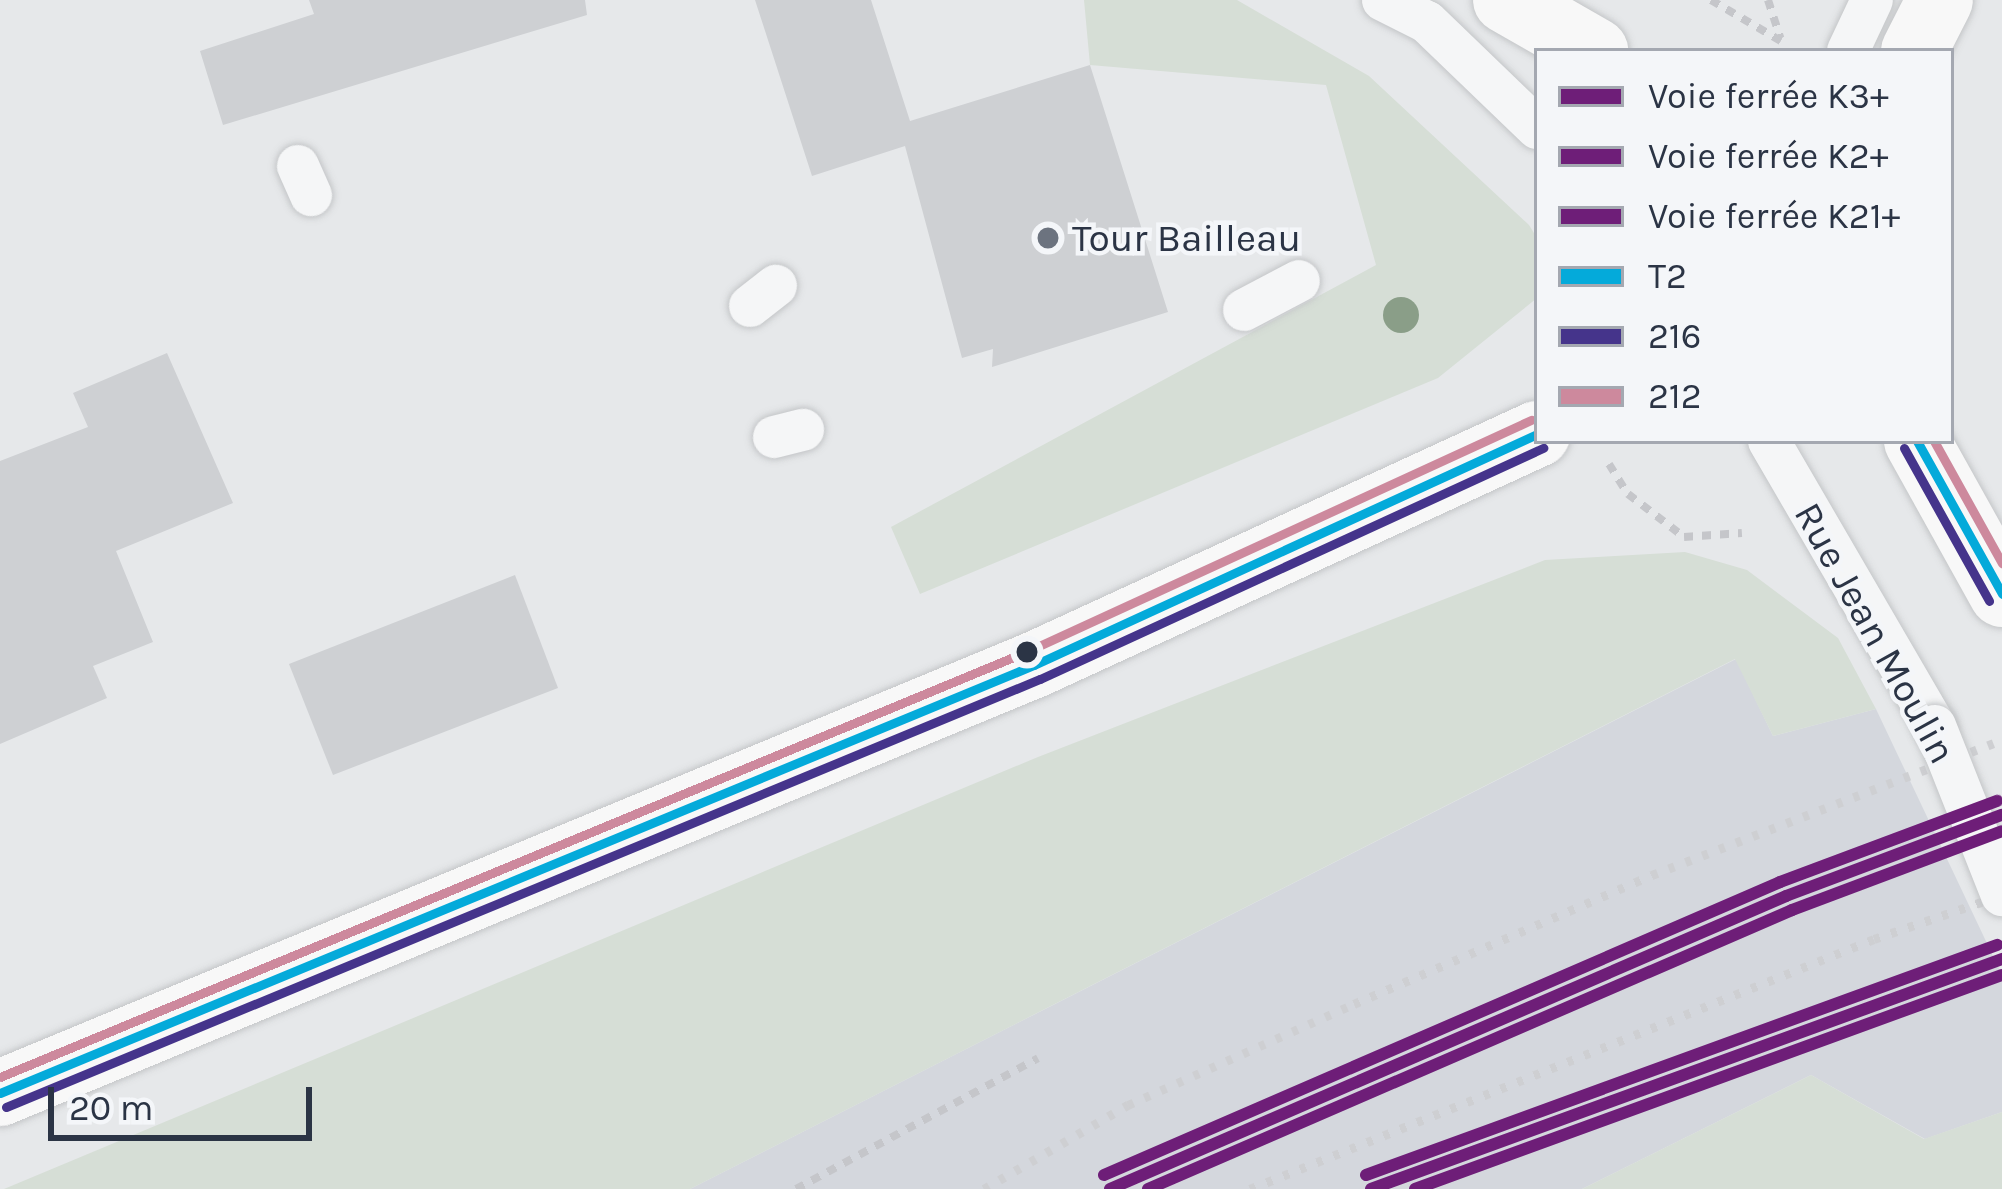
<!DOCTYPE html>
<meta charset="utf-8">
<style>
body{margin:0}
#map{position:relative;width:2002px;height:1189px;overflow:hidden;background:#e6e8ea;font-family:Karla,sans-serif}
div>[style]{position:absolute}
.built>*{inset:0;background:#d4d7dd}
.green>*{inset:0;background:#d6ded6}
.building>*{inset:0;background:#ced0d3}
.path>*{height:8px;margin-top:-4px;transform-origin:0;background:repeating-linear-gradient(90deg,#c5c6ca 0 9px,transparent 0 18px)}
.roads{filter:drop-shadow(0 0 3px #c4c6c8) drop-shadow(0 0 3px #c4c6c8)}
.service>*{height:42px;margin:-21px;padding:0 21px;transform-origin:21px;border-radius:21px;background:#f5f6f7}
.secondary>*{height:66px;margin:-33px;padding:0 33px;transform-origin:33px;border-radius:33px;background:#f8f8f8}
.primary>*{height:66px;margin:-33px;padding:0 33px;transform-origin:33px;border-radius:33px;background:#f8f8f8}
.rail>*{height:9px;margin-top:-4.5px;transform-origin:0;background:repeating-linear-gradient(90deg,#cecfd2 0 6px,transparent 0 18px)}
.bridges{filter:drop-shadow(0 0 3px #c4c6c8) drop-shadow(0 0 3px #c4c6c8)}
.service-bridge>*{height:42px;margin:-21px;padding:0 21px;transform-origin:21px;border-radius:21px;background:#f5f6f7}
.bus-1>*{height:9px;margin:-4.5px;padding:0 4.5px;transform-origin:4.5px;border-radius:4.5px;background:#04aada}
.bus-2>*{height:9px;margin:-4.5px;padding:0 4.5px;transform-origin:4.5px;border-radius:4.5px;background:#45348b}
.bus-3>*{height:9px;margin:-4.5px;padding:0 4.5px;transform-origin:4.5px;border-radius:4.5px;background:#cd899d}
.rail-1>*{height:12px;margin:-6px;padding:0 6px;transform-origin:6px;border-radius:6px;background:#6e1e78}
.rail-2>*{height:12px;margin:-6px;padding:0 6px;transform-origin:6px;border-radius:6px;background:#6e1e78}
.rail-3>*{height:12px;margin:-6px;padding:0 6px;transform-origin:6px;border-radius:6px;background:#6e1e78}
.trees>*{width:36px;height:36px;margin:-18px;border-radius:50%;background:#8a9e88}
.dots>*{width:33px;height:33px;translate:-50% -50%;box-sizing:border-box;border:6px solid #f4f6f9;border-radius:50%}
span{translate:-50% -50%;white-space:nowrap;text-align:center;line-height:1.15;-webkit-text-stroke:9px #f4f6f9;paint-order:stroke}
.poi-label{font-size:39px;color:#2b3445}
.left{translate:0 -50%;text-align:left}
.street-label{font-size:39px;color:#2b3445}
.legend{position:absolute;left:1534px;top:48px;width:420px;height:396px;box-sizing:border-box;background:#f4f6f9;border:3px solid #a4a8b1;margin:0;padding:15px 21px;list-style:none;font-size:36px;color:#2b3445}
.legend li{display:flex;align-items:center;gap:24px;height:60px}
.legend b{width:60px;border:3px solid #a4a8b1}
.scale{position:absolute;left:48px;top:1087px;width:264px;height:54px;box-sizing:border-box;border:6px solid #2b3445;border-top:0;padding-left:15px;font-size:36px;line-height:42px;white-space:nowrap;color:#2b3445;-webkit-text-stroke:9px #f4f6f9;paint-order:stroke}
</style>
<div id="map">
<div class="built">
<i style="clip-path:polygon(1736px 659px,1773px 736px,1876px 709px,2002px 975px,2002px 1112px,1925px 1139px,1811px 1075px,1582px 1189px,690px 1189px)"></i>
</div>
<div class="green">
<i style="clip-path:polygon(1084px 0,1237px 0,1369px 76px,1529px 225px,1537px 238px,1537px 298px,1438px 378px,920px 594px,891px 527px,1376px 265px,1326px 85px,1090px 65px)"></i>
<i style="clip-path:polygon(1685px 552px,1747px 570px,1838px 638px,1876px 709px,1773px 736px,1735px 659px,690px 1189px,4px 1189px,1038px 757px,1545px 560px)"></i>
<i style="clip-path:polygon(1811px 1075px,1924px 1139px,2002px 1112px,2002px 1189px,1582px 1189px)"></i>
</div>
<div class="building">
<i style="clip-path:polygon(309px 0,585px 0,587px 15px,223px 125px,200px 51px,314px 14px)"></i>
<i style="clip-path:polygon(755px 0,871px 0,910px 121px,1090px 65px,1168px 312px,992px 367px,993px 349px,962px 358px,905px 146px,812px 176px)"></i>
<i style="clip-path:polygon(167px 353px,233px 503px,116px 551px,153px 642px,93px 666px,107px 698px,0 744px,0 461px,88px 427px,73px 393px)"></i>
<i style="clip-path:polygon(515px 575px,558px 688px,333px 775px,289px 664px)"></i>
</div>
<div class="path">
<i style="left:1711px;top:0;width:81px;rotate:30.4deg"></i>
<i style="left:1768px;top:0;width:40px;rotate:72deg"></i>
<i style="left:1609px;top:464px;width:36px;rotate:58deg"></i>
<i style="left:1628px;top:494px;width:71px;rotate:37.5deg"></i>
<i style="left:1684px;top:537px;width:58px;rotate:-3.9deg"></i>
<i style="left:796px;top:1189px;width:275px;rotate:-28.4deg"></i>
</div>
<div class="roads">
<div class="service">
<i style="left:1383px;top:0;width:49px;rotate:26.6deg"></i>
<i style="left:1427px;top:22px;width:153px;rotate:43.9deg"></i>
<i style="left:1848px;top:51px;width:56px;rotate:-64.8deg"></i>
<i style="left:298px;top:166px;width:32px;rotate:66deg"></i>
<i style="left:750px;top:306px;width:33px;rotate:-38deg"></i>
<i style="left:1244px;top:310px;width:62px;rotate:-27.8deg"></i>
<i style="left:774px;top:437px;width:30px;rotate:-14deg"></i>
<i style="left:1769px;top:441px;width:330px;rotate:59.8deg"></i>
</div>
<div class="secondary">
<i style="left:1914px;top:51px;width:57px;rotate:-63deg"></i>
<i style="left:0;top:1093px;width:1119px;rotate:-22.49deg"></i>
<i style="left:1034px;top:665px;width:554px;rotate:-24.67deg"></i>
</div>
<div class="primary">
<i style="left:1506px;top:0;width:103px;rotate:29.8deg"></i>
<i style="left:1917px;top:441px;width:175px;rotate:60.9deg"></i>
</div>
</div>
<div class="rail">
<i style="left:984px;top:1189px;width:167px;rotate:-30.3deg"></i>
<i style="left:1128px;top:1105px;width:248px;rotate:-24.1deg"></i>
<i style="left:1354px;top:1004px;width:325px;rotate:-23.4deg"></i>
<i style="left:1652px;top:875px;width:375px;rotate:-21.1deg"></i>
<i style="left:1250px;top:1189px;width:672px;rotate:-21.83deg"></i>
<i style="left:1874px;top:939px;width:135px;rotate:-19deg"></i>
</div>
<div class="bridges">
<div class="service-bridge">
<i style="left:1935px;top:726px;width:182px;rotate:68.4deg"></i>
</div>
</div>
<div class="bus-1">
<i style="left:1917px;top:441px;width:175px;rotate:60.9deg"></i>
<i style="left:0;top:1093px;width:1119px;rotate:-22.49deg"></i>
<i style="left:1034px;top:665px;width:554px;rotate:-24.67deg"></i>
</div>
<div class="bus-2">
<i style="left:1904px;top:448px;width:175px;rotate:60.9deg"></i>
<i style="left:6px;top:1107px;width:1119px;rotate:-22.49deg"></i>
<i style="left:1040px;top:679px;width:554px;rotate:-24.67deg"></i>
</div>
<div class="bus-3">
<i style="left:1934px;top:441px;width:140px;rotate:60.9deg"></i>
<i style="left:0;top:1077px;width:1113px;rotate:-22.51deg"></i>
<i style="left:1028px;top:651px;width:554px;rotate:-24.67deg"></i>
</div>
<div class="rail-1">
<i style="left:1110px;top:1189px;width:737px;rotate:-23.43deg"></i>
<i style="left:1786px;top:896px;width:231px;rotate:-20.6deg"></i>
<i style="left:1371px;top:1189px;width:672px;rotate:-20.03deg"></i>
</div>
<div class="rail-2">
<i style="left:1148px;top:1189px;width:702px;rotate:-23.42deg"></i>
<i style="left:1792px;top:910px;width:224px;rotate:-20.6deg"></i>
<i style="left:1415px;top:1189px;width:625px;rotate:-20.03deg"></i>
</div>
<div class="rail-3">
<i style="left:1104px;top:1175px;width:737px;rotate:-23.43deg"></i>
<i style="left:1780px;top:882px;width:232px;rotate:-20.5deg"></i>
<i style="left:1366px;top:1175px;width:672px;rotate:-20.03deg"></i>
</div>
<div class="trees">
<i style="left:1401px;top:315px"></i>
</div>
<div class="dots">
<i style="left:1048px;top:238px;background:#6c737f"></i>
<i style="left:1027px;top:652px;background:#2b3445"></i>
</div>
<div class="poi-label">
<span class="left" style="left:1072px;top:238px">Tour Bailleau</span>
</div>
<div class="street-label">
<span style="left:1875px;top:633px;rotate:61deg">Rue Jean Moulin</span>
</div>
<ul class="legend">
<li><b style="height:15px;background:#6e1e78"></b>Voie ferrée K3+</li>
<li><b style="height:15px;background:#6e1e78"></b>Voie ferrée K2+</li>
<li><b style="height:15px;background:#6e1e78"></b>Voie ferrée K21+</li>
<li><b style="height:15px;background:#04aada"></b>T2</li>
<li><b style="height:15px;background:#45348b"></b>216</li>
<li><b style="height:15px;background:#cd899d"></b>212</li>
</ul>
<div class="scale">20 m</div>
</div>
